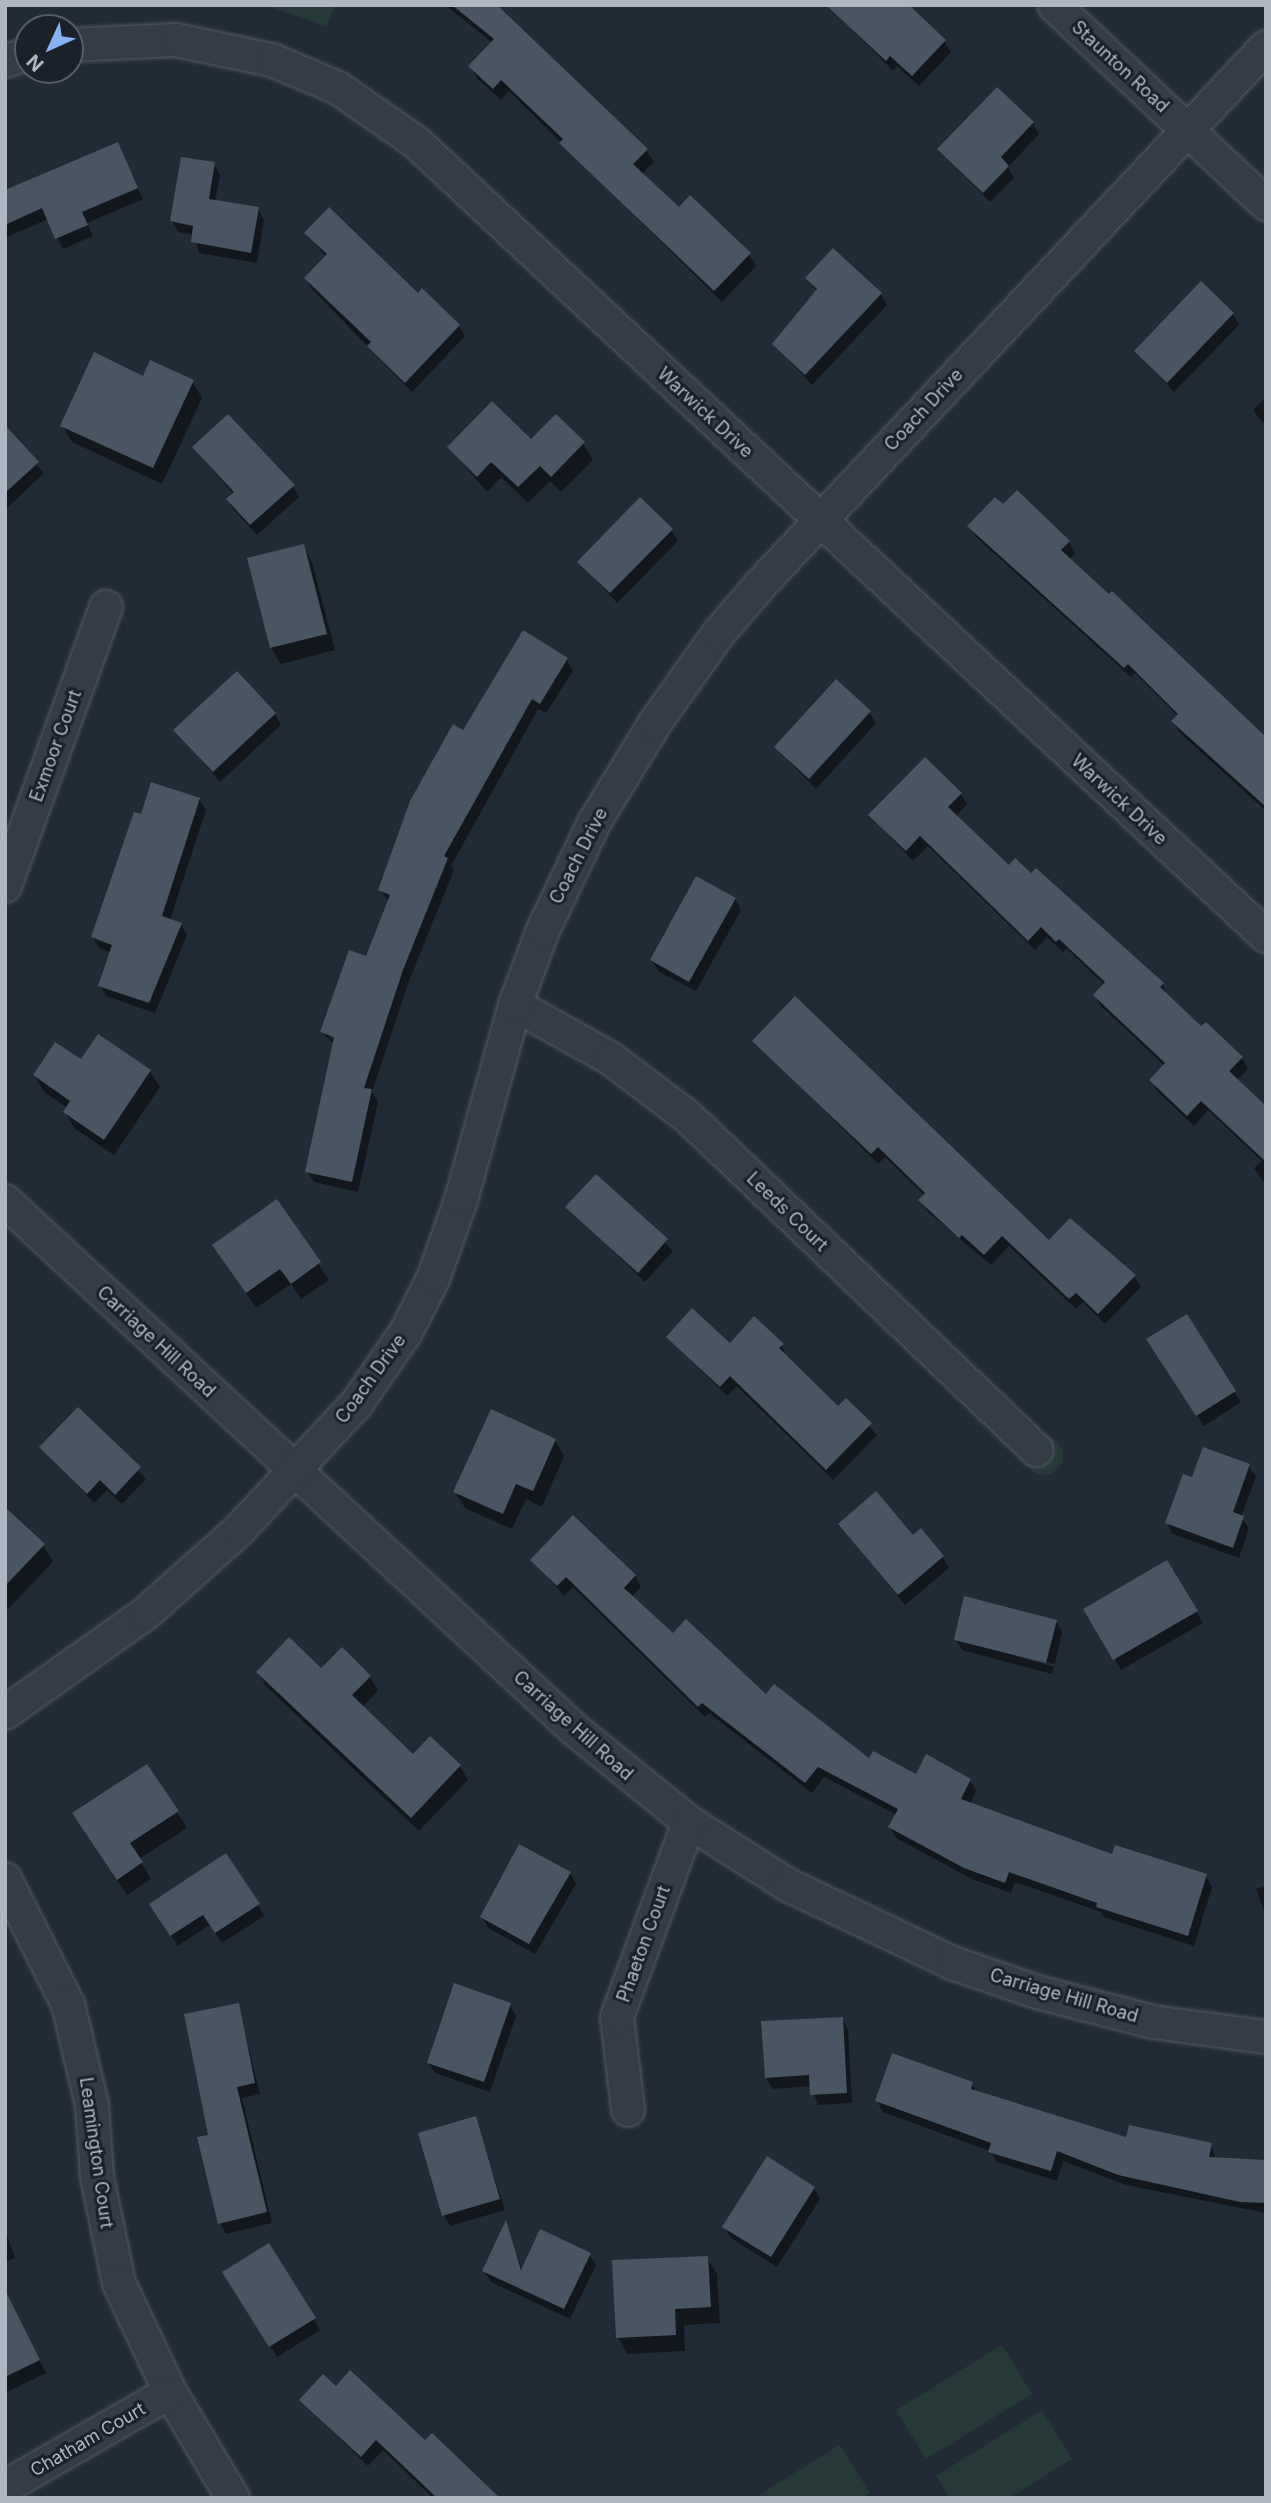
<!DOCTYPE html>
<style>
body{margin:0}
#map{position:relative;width:1271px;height:2503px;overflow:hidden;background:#212b36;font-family:Inter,sans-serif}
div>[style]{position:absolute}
.green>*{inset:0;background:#263939}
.round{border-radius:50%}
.shadow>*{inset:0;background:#0007}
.building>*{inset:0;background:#495562}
.roads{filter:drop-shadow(0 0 2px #525a64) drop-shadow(0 0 2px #525a64)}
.street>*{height:32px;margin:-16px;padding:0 16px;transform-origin:16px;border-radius:16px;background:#343c46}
span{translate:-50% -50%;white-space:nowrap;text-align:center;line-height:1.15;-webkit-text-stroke:6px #1a212b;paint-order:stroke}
.street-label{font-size:18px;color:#afb7c3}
.frame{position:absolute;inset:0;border:7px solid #afb7c3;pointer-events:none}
.north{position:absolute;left:14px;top:14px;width:70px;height:70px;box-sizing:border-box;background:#1a212b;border:2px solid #565d68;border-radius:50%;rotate:225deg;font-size:19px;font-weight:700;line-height:28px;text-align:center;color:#afb7c3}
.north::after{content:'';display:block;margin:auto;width:24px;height:32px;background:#85b3f2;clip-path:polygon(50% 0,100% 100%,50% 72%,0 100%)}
</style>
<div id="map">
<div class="green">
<i style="clip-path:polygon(264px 5px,336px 5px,326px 26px)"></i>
<i class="round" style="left:1025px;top:1437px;width:38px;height:38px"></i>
<i style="clip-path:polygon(1002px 2345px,1032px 2394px,926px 2459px,896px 2410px)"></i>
<i style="clip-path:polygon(1042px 2410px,1072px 2459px,1009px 2498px,950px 2498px,936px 2476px)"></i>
<i style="clip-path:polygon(840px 2445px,870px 2493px,863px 2498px,754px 2498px)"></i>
</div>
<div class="shadow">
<i style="clip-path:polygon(445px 5px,494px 5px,646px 150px,654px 162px,642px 174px,679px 210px,749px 254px,756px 266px,722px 302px,509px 91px,501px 100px,478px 79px,470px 66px,493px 43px)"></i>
<i style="clip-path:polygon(842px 19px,944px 41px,951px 52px,919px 86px,897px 66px,893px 71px)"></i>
<i style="clip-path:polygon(1033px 123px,1039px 134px,1008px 167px,1014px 178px,990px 202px,940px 150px)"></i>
<i style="clip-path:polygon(117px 144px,143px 199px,87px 223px,93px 236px,63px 249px,48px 219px,5px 238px,5px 192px)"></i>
<i style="clip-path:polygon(214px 164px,220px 175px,215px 202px,258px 209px,264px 220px,257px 263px,199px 253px,194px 235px,178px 232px,172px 221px)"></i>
<i style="clip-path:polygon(306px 233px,418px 295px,459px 326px,465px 336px,412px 392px,312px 289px,306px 279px,326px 257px)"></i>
<i style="clip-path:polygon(807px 278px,881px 294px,887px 305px,812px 385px,775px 345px,817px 292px)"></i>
<i style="clip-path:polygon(1233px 314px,1239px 325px,1174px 392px,1136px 351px)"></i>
<i style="clip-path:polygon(144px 378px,192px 381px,202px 398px,162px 484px,72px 442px,62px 425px)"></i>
<i style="clip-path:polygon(1266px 397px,1266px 427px,1253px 410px)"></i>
<i style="clip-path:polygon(5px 430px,44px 473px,5px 510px)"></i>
<i style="clip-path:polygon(531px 442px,583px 443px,593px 460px,561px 492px,550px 481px,528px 503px,501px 477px,487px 492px,449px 447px)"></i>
<i style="clip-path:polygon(194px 448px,293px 486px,299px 497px,257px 535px,234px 510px,228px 500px,234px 495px)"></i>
<i style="clip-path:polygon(1003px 507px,1069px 542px,1075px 553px,1069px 560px,1247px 720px,1266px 749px,1266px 811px,1179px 732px,1173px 721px,1178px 716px,1135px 673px,1131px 677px,976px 537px,970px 526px)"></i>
<i style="clip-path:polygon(671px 530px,678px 541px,617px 603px,580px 562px)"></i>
<i style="clip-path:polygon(303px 546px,312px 562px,335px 650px,281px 664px,271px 648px)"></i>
<i style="clip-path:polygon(evenodd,567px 660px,573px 671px,546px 713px,538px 709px,451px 866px,454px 870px,409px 981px,372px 1092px,378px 1102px,358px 1192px,314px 1182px,307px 1171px,335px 1045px,322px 1032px,367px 958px,389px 902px,380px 889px,463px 732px,567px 660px,329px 1033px,342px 1042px,329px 1037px,329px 1033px)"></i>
<i style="clip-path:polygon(869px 712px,876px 723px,816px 789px,776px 748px)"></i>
<i style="clip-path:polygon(275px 714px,281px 725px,220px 782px,175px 730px)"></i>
<i style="clip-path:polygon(961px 794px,967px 804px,956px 816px,1009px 867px,1163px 984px,1167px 997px,1201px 1029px,1242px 1058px,1248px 1069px,1236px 1081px,1266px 1111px,1266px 1185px,1254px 1168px,1262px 1161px,1208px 1110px,1194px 1126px,1157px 1091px,1151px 1080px,1165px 1066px,1101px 1006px,1095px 995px,1105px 985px,1066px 948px,1063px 952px,1047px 937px,1035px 950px,928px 846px,913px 861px,871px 816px)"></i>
<i style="clip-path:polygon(199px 799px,206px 810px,170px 920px,181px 924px,187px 935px,155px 1013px,106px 996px,100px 985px,111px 952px,99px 948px,93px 937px,142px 816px)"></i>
<i style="clip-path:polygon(735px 899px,741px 910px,696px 991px,658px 971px,652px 960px)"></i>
<i style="clip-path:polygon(755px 1041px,1049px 1243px,1134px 1276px,1141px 1287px,1105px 1324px,1083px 1302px,1076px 1309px,1009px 1246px,991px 1265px,927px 1211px,921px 1200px,925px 1196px,885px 1157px,878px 1164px)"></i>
<i style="clip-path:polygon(82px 1061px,150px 1071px,160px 1087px,114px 1155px,74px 1128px,65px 1112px,68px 1108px,44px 1092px,35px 1076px)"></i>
<i style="clip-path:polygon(596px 1176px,673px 1251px,645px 1282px,568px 1207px)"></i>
<i style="clip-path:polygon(276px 1201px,329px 1280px,301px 1299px,291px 1284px,256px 1308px,214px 1245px)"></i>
<i style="clip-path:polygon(668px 1337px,730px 1345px,782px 1345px,786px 1358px,838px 1409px,846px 1400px,877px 1435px,833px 1480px,737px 1386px,727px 1396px)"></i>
<i style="clip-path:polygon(1155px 1351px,1234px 1391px,1241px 1402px,1204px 1426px)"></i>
<i style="clip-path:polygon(78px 1409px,146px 1479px,122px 1504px,107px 1490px,94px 1503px,41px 1447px)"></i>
<i style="clip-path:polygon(555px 1440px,564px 1456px,542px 1507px,526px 1499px,512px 1529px,465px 1508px,455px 1492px)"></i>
<i style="clip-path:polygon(1249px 1466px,1256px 1477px,1241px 1517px,1249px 1528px,1239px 1558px,1173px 1534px,1167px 1523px,1193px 1479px)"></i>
<i style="clip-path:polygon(5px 1509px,43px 1545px,53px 1562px,5px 1612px)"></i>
<i style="clip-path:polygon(840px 1524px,912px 1537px,943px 1557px,949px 1568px,905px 1605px)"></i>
<i style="clip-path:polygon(533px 1560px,635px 1576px,641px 1587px,631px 1597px,673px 1636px,870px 1761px,916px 1776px,970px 1780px,976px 1791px,970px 1804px,1113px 1856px,1206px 1876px,1212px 1887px,1194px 1946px,1104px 1917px,1101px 1912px,1015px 1882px,1011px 1893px,972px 1879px,896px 1838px,890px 1827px,897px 1815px,824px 1777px,812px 1793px,709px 1713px,705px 1717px,573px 1587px,564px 1596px)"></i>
<i style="clip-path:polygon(1167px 1562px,1203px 1623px,1121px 1670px,1085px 1609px)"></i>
<i style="clip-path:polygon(1056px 1621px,1062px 1632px,1055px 1664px,961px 1640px,1054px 1667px,1052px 1674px,962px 1650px,956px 1640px)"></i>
<i style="clip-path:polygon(322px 1670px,370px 1677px,378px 1691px,362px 1707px,413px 1757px,430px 1738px,460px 1766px,468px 1780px,419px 1831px,266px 1686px,258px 1672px)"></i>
<i style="clip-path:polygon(177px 1812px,187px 1828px,139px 1859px,151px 1879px,127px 1895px,84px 1830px)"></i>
<i style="clip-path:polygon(570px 1873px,576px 1884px,535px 1954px,488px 1928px,482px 1917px)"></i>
<i style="clip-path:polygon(1266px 1886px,1266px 1917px,1256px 1889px)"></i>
<i style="clip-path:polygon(258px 1905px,264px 1916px,222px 1943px,209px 1925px,178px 1946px,157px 1915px)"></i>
<i style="clip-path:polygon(238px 2005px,260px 2094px,242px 2098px,272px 2223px,226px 2234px,220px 2223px,210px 2136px)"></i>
<i style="clip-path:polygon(510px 2005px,516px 2016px,490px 2092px,435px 2073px,428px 2063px)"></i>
<i style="clip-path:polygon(842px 2018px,848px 2029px,852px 2103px,818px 2105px,811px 2086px,773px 2089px,766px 2078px)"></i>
<i style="clip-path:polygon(972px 2083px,977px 2093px,1128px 2139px,1211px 2145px,1216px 2159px,1266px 2161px,1266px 2213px,1126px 2185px,1063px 2161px,1057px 2181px,997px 2162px,990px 2151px,883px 2112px,877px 2101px)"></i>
<i style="clip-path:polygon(475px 2118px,505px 2210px,450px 2226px,444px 2215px)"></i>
<i style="clip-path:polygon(814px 2188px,820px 2199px,777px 2267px,731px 2238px,724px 2227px)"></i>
<i style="clip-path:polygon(506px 2224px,522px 2270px,589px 2254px,596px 2265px,570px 2319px,491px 2282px,484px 2271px)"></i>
<i style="clip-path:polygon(5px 2230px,15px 2258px,5px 2262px)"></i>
<i style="clip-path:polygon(268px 2245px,320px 2330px,277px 2357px,225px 2272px)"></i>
<i style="clip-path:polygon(707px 2258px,717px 2274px,720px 2323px,684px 2325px,685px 2351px,627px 2354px,618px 2337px)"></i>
<i style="clip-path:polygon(5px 2292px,46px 2373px,5px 2393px)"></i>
<i style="clip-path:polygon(336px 2388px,425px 2442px,494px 2498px,433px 2498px,383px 2450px,368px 2466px,301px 2400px)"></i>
</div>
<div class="building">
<i style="clip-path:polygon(452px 5px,497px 5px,648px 149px,633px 164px,679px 207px,690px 195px,751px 253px,714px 291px,559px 143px,563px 139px,501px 80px,493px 89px,468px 66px,494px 39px)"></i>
<i style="clip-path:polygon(826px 5px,909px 5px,946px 40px,912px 76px,890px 56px,886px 61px)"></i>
<i style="clip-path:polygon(997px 87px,1034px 122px,1001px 157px,1009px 166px,983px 193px,937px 149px)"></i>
<i style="clip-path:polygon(118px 142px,138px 188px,82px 212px,88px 225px,55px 239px,42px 208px,5px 225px,5px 190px)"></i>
<i style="clip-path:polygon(181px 157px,215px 162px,209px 199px,259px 207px,251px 253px,191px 242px,193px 226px,170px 221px)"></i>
<i style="clip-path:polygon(329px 207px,418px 293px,422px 288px,460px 325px,405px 383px,367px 346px,371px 342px,304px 278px,327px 254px,304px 233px)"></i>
<i style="clip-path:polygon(833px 248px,882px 293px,805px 375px,772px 344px,817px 289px,805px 278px)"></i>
<i style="clip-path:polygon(1201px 281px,1234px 313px,1167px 383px,1134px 351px)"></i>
<i style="clip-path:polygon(94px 352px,143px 376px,150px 360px,194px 380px,153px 468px,60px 426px)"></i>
<i style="clip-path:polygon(492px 401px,531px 439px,556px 414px,585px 442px,551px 477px,540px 466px,518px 487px,491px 462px,477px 477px,447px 447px)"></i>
<i style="clip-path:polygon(228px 414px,295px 485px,250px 525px,226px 499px,234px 492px,192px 447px)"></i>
<i style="clip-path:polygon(5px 425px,39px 462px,5px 493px)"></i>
<i style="clip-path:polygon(1017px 490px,1070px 541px,1061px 550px,1109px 594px,1112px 591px,1266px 737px,1266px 807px,1171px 721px,1178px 714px,1128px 664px,1124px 668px,967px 526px,995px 497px,1003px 504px)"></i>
<i style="clip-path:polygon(640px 497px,673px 529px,610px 593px,577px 562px)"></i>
<i style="clip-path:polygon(304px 544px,327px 634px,270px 648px,247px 558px)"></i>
<i style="clip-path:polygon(523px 630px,568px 658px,540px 704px,532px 699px,444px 856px,448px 858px,403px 970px,364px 1088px,372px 1089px,352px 1182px,305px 1172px,334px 1037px,320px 1032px,349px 950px,366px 956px,390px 895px,378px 890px,410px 801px,453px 724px,463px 730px)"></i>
<i style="clip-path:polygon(237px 671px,276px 713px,213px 772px,173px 730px)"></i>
<i style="clip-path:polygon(836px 679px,871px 711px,809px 779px,774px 747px)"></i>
<i style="clip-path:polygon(925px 757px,962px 793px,948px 807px,1009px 865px,1015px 858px,1031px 873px,1036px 868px,1164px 983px,1160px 987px,1201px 1026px,1206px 1022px,1243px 1057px,1229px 1071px,1266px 1106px,1266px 1162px,1201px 1101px,1187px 1116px,1149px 1080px,1165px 1063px,1093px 995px,1105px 982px,1059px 939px,1056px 942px,1041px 927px,1028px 941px,920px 836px,906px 851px,868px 815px)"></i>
<i style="clip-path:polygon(151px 782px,200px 798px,162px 916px,182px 923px,149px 1003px,98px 986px,112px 945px,91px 937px,134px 812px,141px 814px)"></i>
<i style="clip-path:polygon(696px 876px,736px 898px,689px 982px,650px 960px)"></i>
<i style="clip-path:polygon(795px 996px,1049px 1240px,1070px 1218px,1136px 1275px,1098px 1314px,1076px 1293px,1069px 1299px,1002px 1236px,984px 1255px,962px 1235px,959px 1238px,918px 1200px,925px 1193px,878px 1147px,871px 1154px,752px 1041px)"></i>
<i style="clip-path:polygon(98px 1034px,151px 1070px,104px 1140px,63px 1112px,70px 1101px,33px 1075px,55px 1042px,81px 1059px)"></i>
<i style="clip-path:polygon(596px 1174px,668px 1239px,638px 1273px,565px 1207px)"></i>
<i style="clip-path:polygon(277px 1199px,321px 1262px,291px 1284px,280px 1269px,246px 1293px,212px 1245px)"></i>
<i style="clip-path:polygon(692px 1308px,730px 1343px,754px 1316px,784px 1344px,779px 1348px,838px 1406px,846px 1398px,872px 1423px,826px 1470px,730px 1376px,720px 1387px,666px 1337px)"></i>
<i style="clip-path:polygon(1187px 1314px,1236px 1391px,1196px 1416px,1146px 1339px)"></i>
<i style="clip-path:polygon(78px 1407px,141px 1467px,115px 1495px,100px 1480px,87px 1494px,39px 1447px)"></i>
<i style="clip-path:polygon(491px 1409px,556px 1439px,533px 1491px,516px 1484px,503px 1514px,453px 1492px)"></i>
<i style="clip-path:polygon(1203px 1447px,1250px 1464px,1233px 1512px,1244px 1516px,1233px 1548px,1165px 1523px,1183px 1474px,1192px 1477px)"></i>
<i style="clip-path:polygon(876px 1491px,913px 1535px,921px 1528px,944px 1556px,898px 1595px,838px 1524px)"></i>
<i style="clip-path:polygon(5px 1507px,45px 1544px,5px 1586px)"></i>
<i style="clip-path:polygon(573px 1515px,636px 1575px,624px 1588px,673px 1633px,686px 1619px,766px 1694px,774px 1684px,869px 1758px,873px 1751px,916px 1774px,926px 1754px,971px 1779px,961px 1799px,1112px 1854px,1115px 1845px,1207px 1874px,1188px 1936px,1096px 1907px,1097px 1903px,1009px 1872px,1005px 1883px,964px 1868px,888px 1827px,898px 1809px,818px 1767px,805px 1783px,702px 1703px,698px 1707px,566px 1577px,557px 1586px,530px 1560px)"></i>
<i style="clip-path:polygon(1167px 1560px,1198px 1611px,1113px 1660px,1083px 1609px)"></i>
<i style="clip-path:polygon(964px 1596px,1057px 1620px,1046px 1663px,954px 1640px)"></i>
<i style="clip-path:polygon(289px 1637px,321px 1668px,342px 1647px,371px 1676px,352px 1695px,413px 1754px,430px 1736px,461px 1765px,411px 1818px,256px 1672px)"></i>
<i style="clip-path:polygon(147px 1764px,179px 1811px,130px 1843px,143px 1862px,117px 1880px,72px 1813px)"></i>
<i style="clip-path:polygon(519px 1844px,571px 1872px,529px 1944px,480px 1917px)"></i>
<i style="clip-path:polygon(226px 1853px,260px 1904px,215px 1933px,203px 1915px,170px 1936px,149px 1904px)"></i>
<i style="clip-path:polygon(454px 1983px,511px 2003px,484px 2082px,427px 2063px)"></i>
<i style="clip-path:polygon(239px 2003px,255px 2083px,237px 2087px,267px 2212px,218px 2224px,197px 2137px,208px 2135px,184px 2014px)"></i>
<i style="clip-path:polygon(843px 2017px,847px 2093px,810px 2095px,809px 2075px,765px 2078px,761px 2021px)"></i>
<i style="clip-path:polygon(892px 2053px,973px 2082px,971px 2089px,1126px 2137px,1129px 2125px,1212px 2143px,1209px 2157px,1266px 2160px,1266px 2203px,1240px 2202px,1118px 2175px,1057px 2151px,1051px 2171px,988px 2152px,991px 2143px,875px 2101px)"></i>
<i style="clip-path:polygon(476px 2116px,500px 2199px,442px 2216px,418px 2133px)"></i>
<i style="clip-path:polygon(767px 2156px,815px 2187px,771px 2257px,722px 2227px)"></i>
<i style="clip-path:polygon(506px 2220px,521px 2270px,540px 2229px,591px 2253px,564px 2309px,482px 2271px)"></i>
<i style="clip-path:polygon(269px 2243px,316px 2318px,269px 2347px,222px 2272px)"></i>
<i style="clip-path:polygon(708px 2256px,711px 2307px,675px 2309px,676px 2335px,616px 2338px,612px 2260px)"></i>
<i style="clip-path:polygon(5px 2290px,40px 2360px,5px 2377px)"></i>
<i style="clip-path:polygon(350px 2370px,425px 2440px,432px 2433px,500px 2498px,437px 2498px,376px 2440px,361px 2457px,299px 2400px,323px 2374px,336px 2386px)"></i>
</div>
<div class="roads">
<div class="street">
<i style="left:1054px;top:5px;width:291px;rotate:43.2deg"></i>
<i style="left:70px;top:45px;width:106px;rotate:-2.7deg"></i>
<i style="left:176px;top:40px;width:98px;rotate:11.8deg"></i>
<i style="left:272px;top:60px;width:72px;rotate:23deg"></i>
<i style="left:338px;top:88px;width:96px;rotate:34.8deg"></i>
<i style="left:417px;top:143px;width:1162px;rotate:43.05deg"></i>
<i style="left:5px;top:61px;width:24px;rotate:-17deg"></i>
<i style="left:5px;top:886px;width:297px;rotate:-70.1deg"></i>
<i style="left:515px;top:1005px;width:109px;rotate:29.2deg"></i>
<i style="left:610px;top:1058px;width:98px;rotate:37.1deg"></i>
<i style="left:688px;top:1117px;width:482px;rotate:43.7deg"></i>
<i style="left:5px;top:1201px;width:776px;rotate:42.86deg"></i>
<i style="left:574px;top:1729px;width:148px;rotate:39deg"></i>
<i style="left:689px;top:1822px;width:117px;rotate:32.5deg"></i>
<i style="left:788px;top:1885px;width:182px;rotate:25.4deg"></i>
<i style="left:952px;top:1963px;width:90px;rotate:18.8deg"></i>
<i style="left:1037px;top:1992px;width:120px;rotate:14.5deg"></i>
<i style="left:1153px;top:2022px;width:114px;rotate:7.6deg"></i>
<i style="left:5px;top:1713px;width:173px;rotate:-35.3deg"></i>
<i style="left:146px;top:1613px;width:125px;rotate:-41.7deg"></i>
<i style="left:239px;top:1530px;width:173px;rotate:-47.1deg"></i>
<i style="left:357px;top:1403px;width:86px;rotate:-55.4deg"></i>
<i style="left:406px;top:1332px;width:59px;rotate:-63deg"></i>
<i style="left:433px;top:1279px;width:84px;rotate:-70.5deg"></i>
<i style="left:461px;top:1200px;width:202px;rotate:-74.5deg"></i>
<i style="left:515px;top:1005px;width:80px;rotate:-69.5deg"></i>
<i style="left:543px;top:930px;width:121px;rotate:-64.5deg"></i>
<i style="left:595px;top:821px;width:115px;rotate:-58.5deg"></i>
<i style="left:655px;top:723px;width:110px;rotate:-54.6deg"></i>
<i style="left:719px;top:633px;width:66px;rotate:-49.3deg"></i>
<i style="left:762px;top:583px;width:736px;rotate:-46.76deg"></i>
<i style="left:5px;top:1879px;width:140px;rotate:63.3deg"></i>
<i style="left:68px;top:2004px;width:104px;rotate:76.6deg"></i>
<i style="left:92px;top:2105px;width:72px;rotate:86deg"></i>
<i style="left:97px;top:2177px;width:108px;rotate:78.3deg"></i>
<i style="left:119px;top:2283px;width:120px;rotate:64.9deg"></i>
<i style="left:170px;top:2392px;width:123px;rotate:59.3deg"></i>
<i style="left:628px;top:2110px;width:94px;rotate:-96.7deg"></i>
<i style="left:617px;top:2017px;width:208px;rotate:-69.7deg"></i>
<i style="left:5px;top:2487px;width:190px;rotate:-29.9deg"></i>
</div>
</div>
<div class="street-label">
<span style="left:1120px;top:67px;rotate:43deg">Staunton Road</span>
<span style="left:924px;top:410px;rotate:-47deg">Coach Drive</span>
<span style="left:705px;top:413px;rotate:43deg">Warwick Drive</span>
<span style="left:56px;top:746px;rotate:-70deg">Exmoor Court</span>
<span style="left:1119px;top:800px;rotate:43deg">Warwick Drive</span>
<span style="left:579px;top:856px;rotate:-63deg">Coach Drive</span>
<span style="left:787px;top:1212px;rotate:44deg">Leeds Court</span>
<span style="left:156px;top:1342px;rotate:43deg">Carriage Hill Road</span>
<span style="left:371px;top:1379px;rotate:-54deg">Coach Drive</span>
<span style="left:573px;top:1726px;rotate:42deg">Carriage Hill Road</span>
<span style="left:644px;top:1944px;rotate:-70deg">Phaeton Court</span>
<span style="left:1064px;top:1996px;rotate:16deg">Carriage Hill Road</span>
<span style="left:96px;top:2153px;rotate:82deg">Leamington Court</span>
<span style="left:88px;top:2440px;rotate:-30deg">Chatham Court</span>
</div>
<div class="frame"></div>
<div class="north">N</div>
</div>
